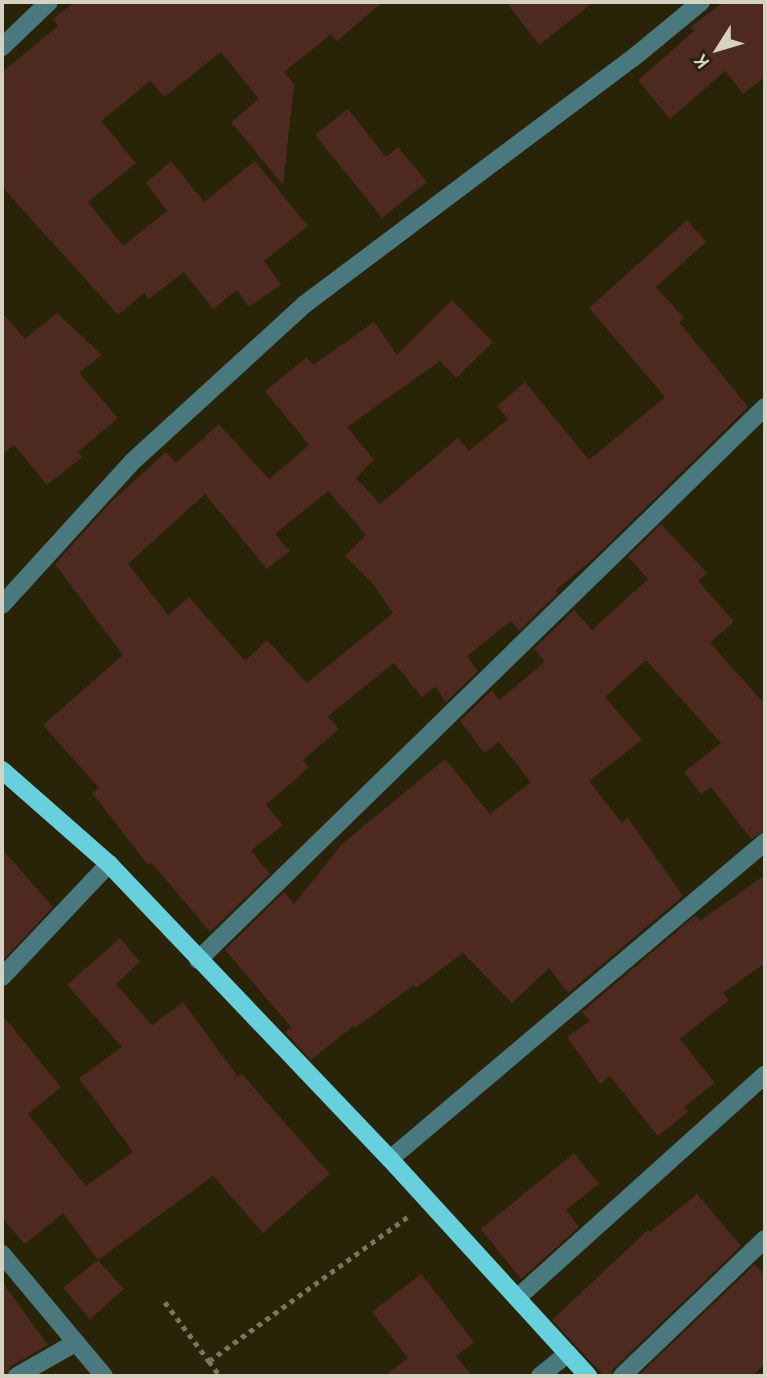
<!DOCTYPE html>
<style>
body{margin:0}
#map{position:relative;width:767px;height:1378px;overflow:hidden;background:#292308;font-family:"Archivo Narrow",sans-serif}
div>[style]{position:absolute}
.building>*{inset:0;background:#4d291f}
.path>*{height:4.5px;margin-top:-2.25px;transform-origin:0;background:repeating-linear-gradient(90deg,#79755f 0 5px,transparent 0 10px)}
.minor>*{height:18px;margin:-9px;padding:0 9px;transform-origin:9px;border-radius:9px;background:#49797f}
.major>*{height:18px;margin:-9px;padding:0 9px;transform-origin:9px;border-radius:9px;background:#66d0dd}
span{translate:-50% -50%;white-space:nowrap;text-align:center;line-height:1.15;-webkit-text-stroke:7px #292308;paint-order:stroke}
.frame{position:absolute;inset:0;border:4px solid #d5d2c2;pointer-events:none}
.north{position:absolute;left:683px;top:14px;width:70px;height:70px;-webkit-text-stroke:5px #292308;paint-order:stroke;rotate:233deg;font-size:19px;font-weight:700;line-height:28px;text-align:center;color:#d5d2c2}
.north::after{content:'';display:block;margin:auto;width:24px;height:32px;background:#d5d2c2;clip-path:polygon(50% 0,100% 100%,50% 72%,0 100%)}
</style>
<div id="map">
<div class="building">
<i style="clip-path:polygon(74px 2px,383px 2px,337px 41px,331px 34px,284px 72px,294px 84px,283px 185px,231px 122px,259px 99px,221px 52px,164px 97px,150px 81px,101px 121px,136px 163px,88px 202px,123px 246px,167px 211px,146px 183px,171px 161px,204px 202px,255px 161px,308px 226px,264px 261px,281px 285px,249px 307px,237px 290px,213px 309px,184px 272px,149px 299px,144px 293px,118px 315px,2px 187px,2px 72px,58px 26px,53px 19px)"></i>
<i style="clip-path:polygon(506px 2px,594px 2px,539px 45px)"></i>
<i style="clip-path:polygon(723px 2px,765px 2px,765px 77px,743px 94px,725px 71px,670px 119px,638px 80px,694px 31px,691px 27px)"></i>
<i style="clip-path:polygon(348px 109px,386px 157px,398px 147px,427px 182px,382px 218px,315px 135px)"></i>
<i style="clip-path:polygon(evenodd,687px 220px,706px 242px,656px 287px,684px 318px,679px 322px,748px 407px,594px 558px,556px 590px,558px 593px,519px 631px,511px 621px,467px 656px,478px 671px,446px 702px,435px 687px,422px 697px,394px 663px,328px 716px,339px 729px,303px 760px,309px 767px,266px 805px,283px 825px,251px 851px,270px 874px,210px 932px,151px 862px,148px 865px,92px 793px,99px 788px,43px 725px,123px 655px,55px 564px,111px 502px,166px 452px,176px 463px,219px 424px,269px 479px,309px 445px,265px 391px,307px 357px,313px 365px,374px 322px,397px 355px,452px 300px,493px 342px,456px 378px,440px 361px,347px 427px,374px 460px,356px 478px,380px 504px,458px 438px,469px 451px,508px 419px,497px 406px,525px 382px,589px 460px,665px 397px,589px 308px,687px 220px,328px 491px,366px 535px,345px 556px,373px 584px,393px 613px,307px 683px,267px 640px,245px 661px,189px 597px,168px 615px,128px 564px,205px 494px,267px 569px,290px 551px,275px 534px,328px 491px)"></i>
<i style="clip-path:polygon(2px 312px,25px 339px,57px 313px,102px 355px,79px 373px,118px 418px,78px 452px,82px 457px,47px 485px,14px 445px,2px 455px)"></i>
<i style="clip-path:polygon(661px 524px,707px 573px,698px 581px,734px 621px,710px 643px,765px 704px,765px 831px,751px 839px,711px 787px,701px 794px,684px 772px,721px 743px,646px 660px,605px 697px,642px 740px,589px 781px,622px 823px,628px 818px,683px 896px,568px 993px,549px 968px,512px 1003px,463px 953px,416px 988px,414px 985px,355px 1028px,353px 1026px,311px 1060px,285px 1032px,291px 1027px,225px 950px,284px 892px,294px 904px,341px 845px,445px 759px,490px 814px,531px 782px,499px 742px,484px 753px,460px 721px,492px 690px,499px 700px,545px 662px,534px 649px,574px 610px,592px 630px,648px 579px,628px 557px)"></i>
<i style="clip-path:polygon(2px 849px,53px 907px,2px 961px)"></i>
<i style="clip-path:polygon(765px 875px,765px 963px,723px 993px,729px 1000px,680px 1039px,715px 1083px,684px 1107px,688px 1112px,658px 1136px,610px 1076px,600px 1084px,567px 1037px,590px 1021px,582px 1012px,696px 915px,700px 921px)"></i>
<i style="clip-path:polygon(120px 938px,140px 962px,116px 984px,152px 1025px,183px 1002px,238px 1077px,242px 1074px,330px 1174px,263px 1233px,213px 1176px,98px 1260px,63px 1213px,25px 1244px,2px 1218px,2px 1015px,61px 1087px,28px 1114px,86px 1186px,133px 1152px,79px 1078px,122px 1047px,67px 985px)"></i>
<i style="clip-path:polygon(574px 1153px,599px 1184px,566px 1210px,579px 1227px,521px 1279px,481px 1229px)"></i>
<i style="clip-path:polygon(697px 1194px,741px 1246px,614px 1368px,611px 1376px,604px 1376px,552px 1320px,648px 1230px,650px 1232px)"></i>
<i style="clip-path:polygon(98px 1260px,124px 1289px,90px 1319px,63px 1288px)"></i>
<i style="clip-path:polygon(755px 1264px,765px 1276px,765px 1363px,753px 1376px,638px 1376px)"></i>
<i style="clip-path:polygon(421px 1274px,474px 1342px,456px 1356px,472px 1376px,384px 1376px,408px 1358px,372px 1312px)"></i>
<i style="clip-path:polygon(2px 1282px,48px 1345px,11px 1366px,6px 1376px,2px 1376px)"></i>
</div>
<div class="path">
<i style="left:165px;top:1302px;width:74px;rotate:53.3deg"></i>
<i style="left:209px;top:1361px;width:245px;rotate:-36deg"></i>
<i style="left:209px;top:1361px;width:19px;rotate:54deg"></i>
</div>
<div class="minor">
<i style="left:2px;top:47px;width:65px;rotate:-43.8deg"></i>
<i style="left:2px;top:605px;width:193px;rotate:-47.7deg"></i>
<i style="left:132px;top:462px;width:234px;rotate:-42.4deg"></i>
<i style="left:305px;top:304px;width:410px;rotate:-36.9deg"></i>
<i style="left:633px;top:58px;width:88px;rotate:-39.5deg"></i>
<i style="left:198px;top:960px;width:792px;rotate:-44.28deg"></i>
<i style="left:2px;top:977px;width:156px;rotate:-46.6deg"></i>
<i style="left:390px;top:1159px;width:491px;rotate:-40.2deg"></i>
<i style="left:2px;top:1254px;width:159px;rotate:50.1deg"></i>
<i style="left:517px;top:1298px;width:334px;rotate:-42deg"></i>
<i style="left:17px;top:1376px;width:67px;rotate:-29.6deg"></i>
<i style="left:540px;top:1376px;width:36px;rotate:-39deg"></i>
<i style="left:622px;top:1376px;width:198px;rotate:-43.8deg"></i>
</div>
<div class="major">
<i style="left:2px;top:770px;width:142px;rotate:41.3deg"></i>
<i style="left:109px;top:864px;width:407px;rotate:46.4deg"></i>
<i style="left:390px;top:1159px;width:294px;rotate:47.6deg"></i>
</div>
<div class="frame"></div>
<div class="north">K</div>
</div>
